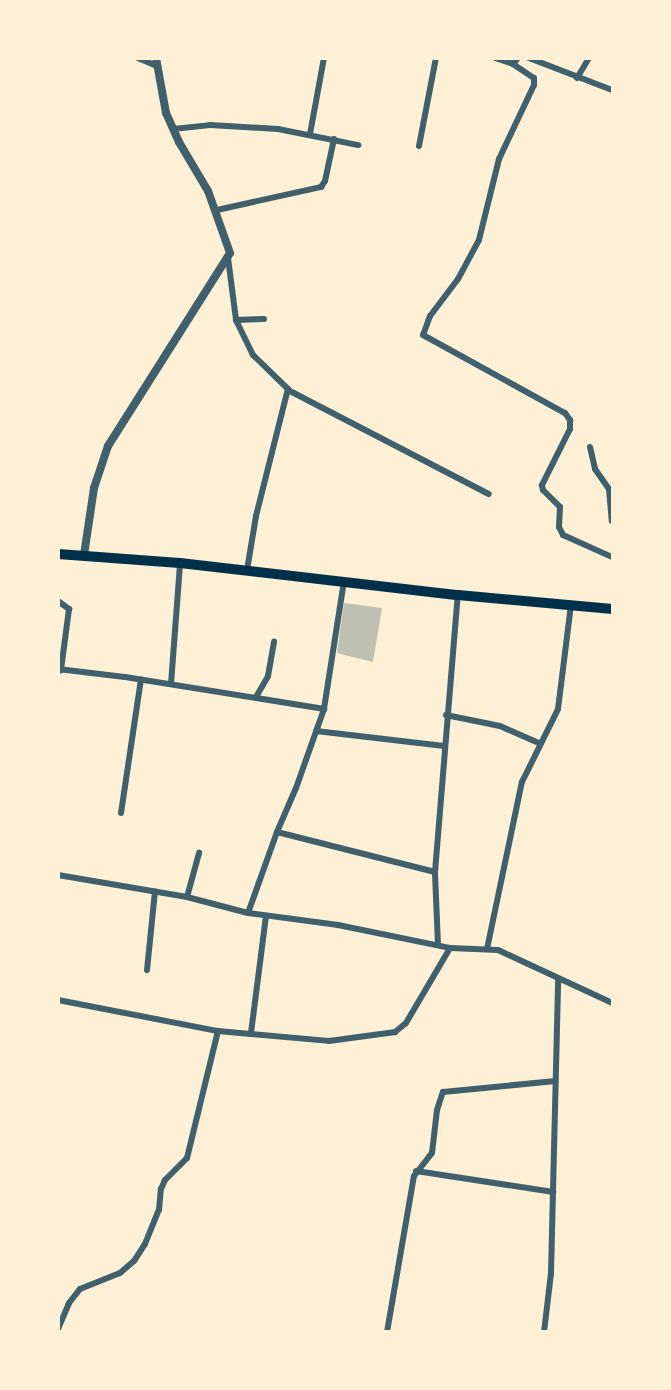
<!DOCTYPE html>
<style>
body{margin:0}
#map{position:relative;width:671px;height:1390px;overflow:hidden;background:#fdf0d5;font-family:"Sofia Sans Condensed",sans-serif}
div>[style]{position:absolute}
.building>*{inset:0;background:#bec0b2}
.minor>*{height:6px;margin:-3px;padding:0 3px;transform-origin:3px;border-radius:3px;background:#3f606c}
.tertiary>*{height:8px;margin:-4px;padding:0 4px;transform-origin:4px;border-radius:4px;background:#3f606c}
.trunk>*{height:10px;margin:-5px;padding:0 5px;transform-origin:5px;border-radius:5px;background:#003049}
span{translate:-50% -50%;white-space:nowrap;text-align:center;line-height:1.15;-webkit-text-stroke:5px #fdf0d5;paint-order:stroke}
.frame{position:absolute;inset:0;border:60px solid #fdf0d5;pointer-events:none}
</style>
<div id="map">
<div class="building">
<i style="clip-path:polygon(344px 603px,382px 608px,373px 662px,337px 653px)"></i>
</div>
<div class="minor">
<i style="left:138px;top:58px;width:21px;rotate:23deg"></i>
<i style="left:495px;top:58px;width:19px;rotate:18deg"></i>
<i style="left:513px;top:64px;width:8px;rotate:-50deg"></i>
<i style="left:529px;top:58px;width:89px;rotate:21.1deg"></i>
<i style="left:513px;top:64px;width:25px;rotate:34deg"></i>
<i style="left:534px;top:78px;width:7px;rotate:90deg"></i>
<i style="left:534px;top:85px;width:82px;rotate:115.3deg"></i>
<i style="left:499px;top:159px;width:83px;rotate:103.9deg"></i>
<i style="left:479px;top:240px;width:44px;rotate:118.3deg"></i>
<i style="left:458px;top:279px;width:46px;rotate:127.1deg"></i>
<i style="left:430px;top:316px;width:20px;rotate:110deg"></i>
<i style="left:423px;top:335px;width:162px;rotate:28.8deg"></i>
<i style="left:565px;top:413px;width:9px;rotate:54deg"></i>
<i style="left:570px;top:420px;width:9px;rotate:90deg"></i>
<i style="left:570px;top:429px;width:63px;rotate:116.6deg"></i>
<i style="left:542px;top:485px;width:5px;rotate:79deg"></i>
<i style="left:543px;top:490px;width:24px;rotate:45deg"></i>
<i style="left:560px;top:507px;width:20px;rotate:93deg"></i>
<i style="left:559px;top:527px;width:9px;rotate:63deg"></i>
<i style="left:563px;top:535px;width:54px;rotate:24.2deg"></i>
<i style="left:577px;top:78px;width:23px;rotate:-59deg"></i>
<i style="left:173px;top:129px;width:37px;rotate:-6deg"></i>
<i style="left:210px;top:125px;width:68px;rotate:3.4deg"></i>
<i style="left:278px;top:129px;width:82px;rotate:11.3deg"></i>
<i style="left:310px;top:134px;width:77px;rotate:-79.6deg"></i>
<i style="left:419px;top:146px;width:90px;rotate:-79.1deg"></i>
<i style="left:217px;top:210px;width:107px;rotate:-12.5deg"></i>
<i style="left:321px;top:187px;width:7px;rotate:-56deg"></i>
<i style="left:325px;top:181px;width:43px;rotate:-77.9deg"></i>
<i style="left:228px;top:258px;width:63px;rotate:82.6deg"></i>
<i style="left:288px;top:390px;width:226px;rotate:27.4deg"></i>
<i style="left:590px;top:447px;width:23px;rotate:77deg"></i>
<i style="left:595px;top:469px;width:24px;rotate:55deg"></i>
<i style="left:609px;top:489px;width:32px;rotate:85deg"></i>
<i style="left:247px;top:570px;width:55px;rotate:-80.5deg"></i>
<i style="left:256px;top:516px;width:131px;rotate:-75.9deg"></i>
<i style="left:288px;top:389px;width:49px;rotate:-135.8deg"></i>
<i style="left:253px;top:355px;width:39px;rotate:-116deg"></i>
<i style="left:236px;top:320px;width:28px;rotate:-2deg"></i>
<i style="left:344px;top:581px;width:130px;rotate:98.9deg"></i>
<i style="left:324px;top:709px;width:84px;rotate:109.5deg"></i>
<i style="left:296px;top:788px;width:48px;rotate:113.4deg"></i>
<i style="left:277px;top:832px;width:163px;rotate:14.2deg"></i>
<i style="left:58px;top:601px;width:14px;rotate:36deg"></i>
<i style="left:69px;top:609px;width:62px;rotate:97.5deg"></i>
<i style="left:58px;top:669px;width:67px;rotate:6.8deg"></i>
<i style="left:125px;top:677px;width:202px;rotate:9.1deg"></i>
<i style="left:171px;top:684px;width:121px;rotate:-85.7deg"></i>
<i style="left:256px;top:697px;width:24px;rotate:-60deg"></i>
<i style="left:268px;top:676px;width:35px;rotate:-80deg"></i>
<i style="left:446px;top:715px;width:55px;rotate:11.5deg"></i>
<i style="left:500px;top:726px;width:43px;rotate:23.6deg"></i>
<i style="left:316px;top:731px;width:129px;rotate:6.7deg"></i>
<i style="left:121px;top:813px;width:135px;rotate:-81.5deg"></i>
<i style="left:58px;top:875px;width:131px;rotate:9.7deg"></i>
<i style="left:187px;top:897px;width:63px;rotate:14.7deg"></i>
<i style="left:248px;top:913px;width:91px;rotate:7.6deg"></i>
<i style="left:338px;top:925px;width:114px;rotate:11.6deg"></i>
<i style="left:450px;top:948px;width:48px;rotate:2.4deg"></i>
<i style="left:498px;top:950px;width:126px;rotate:24.9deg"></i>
<i style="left:187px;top:897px;width:46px;rotate:-74.7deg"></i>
<i style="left:248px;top:913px;width:86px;rotate:-70.3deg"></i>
<i style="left:438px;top:945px;width:73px;rotate:-92.4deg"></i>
<i style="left:435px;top:872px;width:278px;rotate:-85.3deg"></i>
<i style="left:487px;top:949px;width:171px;rotate:-78.2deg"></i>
<i style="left:522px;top:782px;width:81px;rotate:-63.7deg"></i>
<i style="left:558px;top:709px;width:105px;rotate:-82.9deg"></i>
<i style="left:147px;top:970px;width:79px;rotate:-84.2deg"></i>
<i style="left:58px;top:1000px;width:163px;rotate:11deg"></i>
<i style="left:251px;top:1033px;width:118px;rotate:-82.7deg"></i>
<i style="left:416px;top:1171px;width:139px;rotate:8.7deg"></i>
<i style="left:58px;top:1329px;width:28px;rotate:-67deg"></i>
<i style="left:69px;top:1303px;width:18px;rotate:-52deg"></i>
<i style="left:80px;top:1289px;width:43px;rotate:-21.8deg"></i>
<i style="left:120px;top:1273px;width:18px;rotate:-41deg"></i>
<i style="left:134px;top:1261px;width:20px;rotate:-57deg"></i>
<i style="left:145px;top:1244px;width:37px;rotate:-68deg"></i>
<i style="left:159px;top:1210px;width:21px;rotate:-85deg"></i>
<i style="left:161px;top:1189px;width:10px;rotate:-66deg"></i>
<i style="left:165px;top:1180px;width:31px;rotate:-45deg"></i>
<i style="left:187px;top:1158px;width:131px;rotate:-76.3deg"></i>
<i style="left:218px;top:1031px;width:111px;rotate:5.1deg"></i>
<i style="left:329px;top:1041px;width:67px;rotate:-7.8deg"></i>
<i style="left:395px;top:1032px;width:14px;rotate:-39deg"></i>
<i style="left:406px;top:1023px;width:87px;rotate:-59.6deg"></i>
<i style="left:387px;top:1332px;width:158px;rotate:-80.2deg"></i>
<i style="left:414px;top:1176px;width:29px;rotate:-52deg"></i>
<i style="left:432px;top:1153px;width:43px;rotate:-83.4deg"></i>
<i style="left:437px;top:1110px;width:19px;rotate:-72deg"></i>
<i style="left:443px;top:1092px;width:113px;rotate:-5.6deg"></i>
<i style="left:544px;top:1332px;width:59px;rotate:-83.2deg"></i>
<i style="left:551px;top:1273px;width:293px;rotate:-88.6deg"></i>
</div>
<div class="tertiary">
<i style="left:84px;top:555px;width:68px;rotate:-81.5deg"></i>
<i style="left:94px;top:488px;width:44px;rotate:-71.6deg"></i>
<i style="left:108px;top:446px;width:228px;rotate:-57.7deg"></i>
<i style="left:230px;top:253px;width:66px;rotate:-109.5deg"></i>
<i style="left:208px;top:191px;width:57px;rotate:-120.6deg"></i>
<i style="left:179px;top:142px;width:32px;rotate:-114deg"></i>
<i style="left:166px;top:113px;width:56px;rotate:-100.3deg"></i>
</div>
<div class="trunk">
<i style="left:58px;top:554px;width:122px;rotate:4.2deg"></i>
<i style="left:180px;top:563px;width:280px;rotate:6.6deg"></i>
<i style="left:458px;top:595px;width:155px;rotate:5.2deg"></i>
</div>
<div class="frame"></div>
</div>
